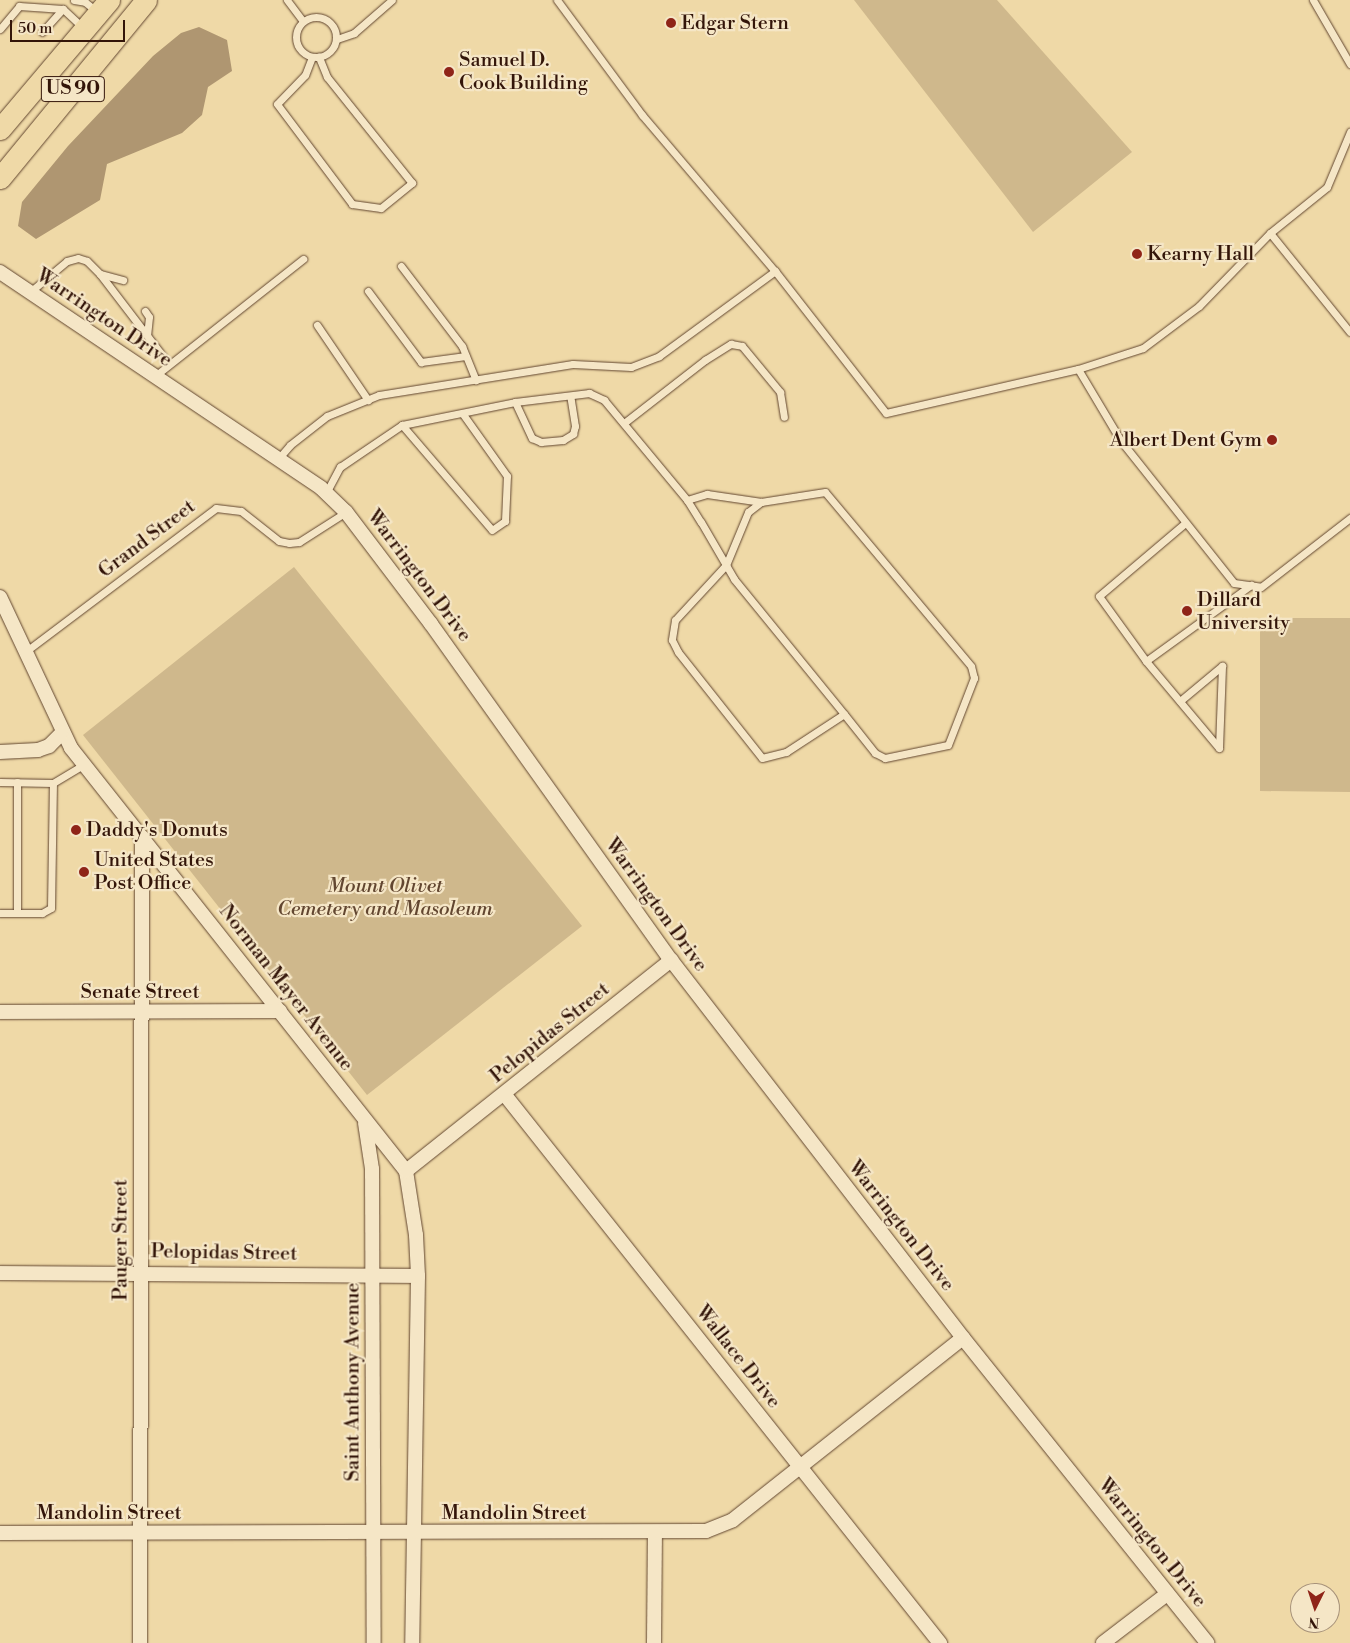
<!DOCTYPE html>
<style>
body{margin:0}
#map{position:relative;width:1350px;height:1643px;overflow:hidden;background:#efd9a7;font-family:"Libre Bodoni",serif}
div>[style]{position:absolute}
.green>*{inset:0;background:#cfb88c}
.water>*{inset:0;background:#af9671}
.roads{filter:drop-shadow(0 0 1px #624630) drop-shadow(0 0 1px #624630)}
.service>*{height:7px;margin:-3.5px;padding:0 3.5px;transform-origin:3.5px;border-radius:3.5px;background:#f5e6c6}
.service>.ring{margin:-3.5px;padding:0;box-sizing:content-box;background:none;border:7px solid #f5e6c6;border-radius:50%}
.minor>*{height:14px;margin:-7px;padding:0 7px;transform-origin:7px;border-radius:7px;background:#f5e6c6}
.primary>*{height:21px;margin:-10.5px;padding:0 10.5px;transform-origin:10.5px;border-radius:10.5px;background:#efd9a7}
.dots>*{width:14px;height:14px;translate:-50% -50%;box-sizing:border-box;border:2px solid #f5e6c6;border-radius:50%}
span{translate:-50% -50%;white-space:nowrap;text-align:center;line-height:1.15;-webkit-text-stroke:4.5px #f5e6c6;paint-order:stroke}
.shield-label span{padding:1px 4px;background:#f5e6c6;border:1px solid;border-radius:4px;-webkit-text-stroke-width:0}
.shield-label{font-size:19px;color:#331509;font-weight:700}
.poi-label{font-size:20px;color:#331509}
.left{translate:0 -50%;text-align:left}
.right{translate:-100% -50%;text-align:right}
.street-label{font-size:20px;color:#331509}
.park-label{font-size:20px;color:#624630;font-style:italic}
.north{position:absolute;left:1290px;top:1583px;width:50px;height:50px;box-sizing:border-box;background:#f5e6c6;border:1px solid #a7927a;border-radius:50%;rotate:184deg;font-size:14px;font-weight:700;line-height:20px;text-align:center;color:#331509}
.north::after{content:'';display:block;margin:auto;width:18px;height:22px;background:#8f2418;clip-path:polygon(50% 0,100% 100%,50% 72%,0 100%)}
.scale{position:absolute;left:10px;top:20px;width:115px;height:22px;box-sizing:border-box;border:2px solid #331509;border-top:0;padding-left:6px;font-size:15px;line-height:18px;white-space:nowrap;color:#331509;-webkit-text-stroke:4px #f5e6c6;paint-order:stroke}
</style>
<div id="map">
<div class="green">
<i style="clip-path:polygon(854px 0,997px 0,1132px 152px,1033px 232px)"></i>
<i style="clip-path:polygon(294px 567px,582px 926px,367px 1095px,83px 735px)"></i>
<i style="clip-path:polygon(1260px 618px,1350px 618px,1350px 792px,1260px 791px)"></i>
</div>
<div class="water">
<i style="clip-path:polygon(199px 27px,227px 40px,232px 71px,208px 87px,202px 115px,182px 133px,107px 164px,100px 200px,36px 239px,18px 226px,22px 202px,68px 146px,153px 56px,181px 33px)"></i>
</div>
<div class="roads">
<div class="service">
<i style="left:74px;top:0;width:11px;rotate:10deg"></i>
<i style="left:85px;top:2px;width:14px;rotate:39deg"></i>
<i style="left:287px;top:0;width:26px;rotate:53deg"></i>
<i style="left:557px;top:0;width:143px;rotate:53.5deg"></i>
<i style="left:642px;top:115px;width:205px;rotate:49.6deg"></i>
<i style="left:775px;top:271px;width:180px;rotate:52deg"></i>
<i style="left:886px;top:413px;width:197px;rotate:-12.9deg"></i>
<i style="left:1078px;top:369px;width:68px;rotate:-17.9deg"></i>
<i style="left:1143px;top:348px;width:70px;rotate:-36.9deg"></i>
<i style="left:1199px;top:306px;width:102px;rotate:-45.8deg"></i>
<i style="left:1270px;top:233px;width:73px;rotate:-38.9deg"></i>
<i style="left:1327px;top:187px;width:60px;rotate:-67.3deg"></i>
<i style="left:1313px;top:0;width:74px;rotate:60deg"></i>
<i class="ring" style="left:296px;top:17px;width:33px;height:33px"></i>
<i style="left:0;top:29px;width:30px;rotate:-50deg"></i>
<i style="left:19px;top:6px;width:44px;rotate:3.9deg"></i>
<i style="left:63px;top:9px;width:26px;rotate:43deg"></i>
<i style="left:42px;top:32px;width:31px;rotate:-48deg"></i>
<i style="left:337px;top:39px;width:18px;rotate:-19deg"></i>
<i style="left:354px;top:33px;width:50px;rotate:-41deg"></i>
<i style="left:312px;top:57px;width:19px;rotate:111deg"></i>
<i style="left:305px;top:75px;width:40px;rotate:134deg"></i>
<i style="left:277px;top:104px;width:125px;rotate:53.1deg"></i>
<i style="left:352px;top:204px;width:29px;rotate:8deg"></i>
<i style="left:381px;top:208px;width:40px;rotate:-39deg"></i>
<i style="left:412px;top:183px;width:136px;rotate:-128.7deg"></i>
<i style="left:327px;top:77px;width:22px;rotate:-112deg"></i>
<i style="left:1270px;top:233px;width:127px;rotate:51.1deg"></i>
<i style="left:401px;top:266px;width:101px;rotate:52.7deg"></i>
<i style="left:462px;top:346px;width:37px;rotate:68deg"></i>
<i style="left:100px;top:274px;width:24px;rotate:15deg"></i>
<i style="left:368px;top:291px;width:89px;rotate:53.3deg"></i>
<i style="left:421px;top:362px;width:45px;rotate:-7.6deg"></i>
<i style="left:30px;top:292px;width:48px;rotate:-40deg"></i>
<i style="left:67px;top:261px;width:11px;rotate:-15deg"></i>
<i style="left:78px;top:258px;width:9px;rotate:18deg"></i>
<i style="left:87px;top:261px;width:18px;rotate:45deg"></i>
<i style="left:100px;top:274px;width:112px;rotate:52.6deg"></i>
<i style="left:145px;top:311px;width:7px;rotate:56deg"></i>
<i style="left:149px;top:317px;width:18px;rotate:96deg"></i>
<i style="left:317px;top:325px;width:91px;rotate:55.8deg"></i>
<i style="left:1078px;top:369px;width:84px;rotate:59.2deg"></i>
<i style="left:1121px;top:441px;width:181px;rotate:51.5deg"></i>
<i style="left:1234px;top:583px;width:27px;rotate:8deg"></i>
<i style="left:1261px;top:587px;width:113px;rotate:-37.8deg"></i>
<i style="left:155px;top:376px;width:189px;rotate:-38.3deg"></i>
<i style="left:515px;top:402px;width:40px;rotate:65deg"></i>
<i style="left:532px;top:438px;width:10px;rotate:24deg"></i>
<i style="left:541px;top:442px;width:22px;rotate:-5deg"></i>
<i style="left:563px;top:440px;width:12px;rotate:-31deg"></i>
<i style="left:573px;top:434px;width:8px;rotate:-76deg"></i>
<i style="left:575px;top:426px;width:30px;rotate:-99deg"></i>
<i style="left:624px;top:423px;width:103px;rotate:-37.9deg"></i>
<i style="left:705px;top:360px;width:31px;rotate:-32deg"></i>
<i style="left:731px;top:344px;width:11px;rotate:10deg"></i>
<i style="left:742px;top:346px;width:60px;rotate:50.4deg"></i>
<i style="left:780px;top:392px;width:25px;rotate:81deg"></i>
<i style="left:402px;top:425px;width:138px;rotate:49.4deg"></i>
<i style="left:492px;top:530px;width:16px;rotate:-35deg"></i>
<i style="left:505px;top:521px;width:45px;rotate:-87.5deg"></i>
<i style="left:507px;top:476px;width:77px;rotate:-125.5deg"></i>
<i style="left:278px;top:459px;width:18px;rotate:-49deg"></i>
<i style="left:290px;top:445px;width:47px;rotate:-38.1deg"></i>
<i style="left:327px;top:416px;width:56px;rotate:-22deg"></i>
<i style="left:379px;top:395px;width:196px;rotate:-9.1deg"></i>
<i style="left:573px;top:364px;width:58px;rotate:3deg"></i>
<i style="left:631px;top:367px;width:30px;rotate:-21deg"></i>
<i style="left:659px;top:356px;width:144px;rotate:-36.2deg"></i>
<i style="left:326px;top:493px;width:30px;rotate:-62deg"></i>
<i style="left:340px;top:467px;width:75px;rotate:-34.1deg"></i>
<i style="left:402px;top:425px;width:115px;rotate:-11.5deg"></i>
<i style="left:515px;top:402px;width:75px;rotate:-6.9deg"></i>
<i style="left:589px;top:393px;width:17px;rotate:25deg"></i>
<i style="left:604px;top:400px;width:130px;rotate:50.3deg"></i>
<i style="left:687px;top:500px;width:26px;rotate:58deg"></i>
<i style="left:701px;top:522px;width:50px;rotate:59.8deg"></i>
<i style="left:726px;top:565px;width:16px;rotate:60deg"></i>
<i style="left:734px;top:579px;width:174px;rotate:50.8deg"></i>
<i style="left:844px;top:714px;width:50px;rotate:51.5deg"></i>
<i style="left:875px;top:753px;width:11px;rotate:27deg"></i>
<i style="left:885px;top:758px;width:64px;rotate:-11.7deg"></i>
<i style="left:948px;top:745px;width:72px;rotate:-68.8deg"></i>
<i style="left:974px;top:678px;width:12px;rotate:-104deg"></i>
<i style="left:971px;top:666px;width:227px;rotate:-130deg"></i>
<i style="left:825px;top:492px;width:65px;rotate:171.1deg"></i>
<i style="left:761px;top:502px;width:16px;rotate:142deg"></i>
<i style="left:748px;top:512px;width:57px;rotate:112.5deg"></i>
<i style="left:726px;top:565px;width:75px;rotate:132.8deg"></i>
<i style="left:675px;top:620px;width:20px;rotate:99deg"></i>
<i style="left:672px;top:640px;width:13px;rotate:63deg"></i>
<i style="left:678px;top:652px;width:135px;rotate:51.6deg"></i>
<i style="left:762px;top:758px;width:25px;rotate:-14deg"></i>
<i style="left:786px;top:752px;width:69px;rotate:-33.2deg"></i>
<i style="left:687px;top:500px;width:21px;rotate:-17deg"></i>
<i style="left:707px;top:494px;width:55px;rotate:8.4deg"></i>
<i style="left:25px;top:652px;width:239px;rotate:-37deg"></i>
<i style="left:216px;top:508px;width:25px;rotate:7deg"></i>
<i style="left:241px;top:511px;width:48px;rotate:38.3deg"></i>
<i style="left:279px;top:541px;width:10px;rotate:11deg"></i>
<i style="left:289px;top:543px;width:10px;rotate:-6deg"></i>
<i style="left:299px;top:542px;width:56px;rotate:-32.6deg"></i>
<i style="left:1146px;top:661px;width:80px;rotate:-125.9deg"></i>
<i style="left:1099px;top:596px;width:111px;rotate:-40.3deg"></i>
<i style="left:1180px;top:701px;width:55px;rotate:-39.8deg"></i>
<i style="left:1222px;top:666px;width:82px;rotate:92.1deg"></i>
<i style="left:1219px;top:748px;width:114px;rotate:-130deg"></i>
<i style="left:1146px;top:661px;width:130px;rotate:-35.9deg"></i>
<i style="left:0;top:782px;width:53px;rotate:1.1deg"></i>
<i style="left:53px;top:783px;width:35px;rotate:-31deg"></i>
<i style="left:17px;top:782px;width:131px;rotate:90deg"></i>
<i style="left:0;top:913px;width:42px"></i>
<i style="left:42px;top:913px;width:10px;rotate:-29deg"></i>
<i style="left:51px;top:908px;width:125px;rotate:-89.1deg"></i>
</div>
<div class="minor">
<i style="left:0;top:272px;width:387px;rotate:33.9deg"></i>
<i style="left:321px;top:488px;width:35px;rotate:44deg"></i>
<i style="left:346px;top:512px;width:141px;rotate:52.8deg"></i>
<i style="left:431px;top:624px;width:413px;rotate:54.5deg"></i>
<i style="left:671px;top:960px;width:478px;rotate:52.3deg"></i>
<i style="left:963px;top:1338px;width:391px;rotate:51.3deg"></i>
<i style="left:0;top:597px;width:167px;rotate:64.8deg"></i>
<i style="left:71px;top:748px;width:540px;rotate:51.62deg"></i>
<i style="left:0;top:752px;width:38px;rotate:-3deg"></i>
<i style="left:38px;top:750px;width:12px;rotate:-20deg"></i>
<i style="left:49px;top:746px;width:17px;rotate:-45deg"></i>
<i style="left:0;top:1012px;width:280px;rotate:-0.2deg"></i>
<i style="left:505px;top:1095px;width:700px;rotate:51.56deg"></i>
<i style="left:365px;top:1123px;width:47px;rotate:81.3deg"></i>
<i style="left:372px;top:1169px;width:474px;rotate:89.8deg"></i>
<i style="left:406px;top:1171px;width:65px;rotate:81.1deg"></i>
<i style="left:416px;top:1235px;width:41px;rotate:87.2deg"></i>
<i style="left:418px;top:1276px;width:367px;rotate:90.9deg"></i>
<i style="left:406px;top:1171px;width:339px;rotate:-38.5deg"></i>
<i style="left:0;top:1273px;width:418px;rotate:0.4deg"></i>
<i style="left:0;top:1533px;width:706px;rotate:-0.16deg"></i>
<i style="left:706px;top:1531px;width:29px;rotate:-22deg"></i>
<i style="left:733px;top:1520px;width:293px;rotate:-38.4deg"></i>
<i style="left:140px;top:1643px;width:806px;rotate:-89.86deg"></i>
<i style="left:654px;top:1643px;width:110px;rotate:-89.5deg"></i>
<i style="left:1103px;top:1643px;width:81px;rotate:-37.4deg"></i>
</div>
<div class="primary">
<i style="left:0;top:129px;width:169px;rotate:-49.8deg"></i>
<i style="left:0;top:178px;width:230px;rotate:-50.6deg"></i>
</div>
</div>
<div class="dots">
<i style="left:671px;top:23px;background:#8f2418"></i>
<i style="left:449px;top:72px;background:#8f2418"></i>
<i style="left:1137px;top:254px;background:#8f2418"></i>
<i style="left:1272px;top:440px;background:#8f2418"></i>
<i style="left:1187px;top:611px;background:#8f2418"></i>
<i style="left:76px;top:830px;background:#8f2418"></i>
<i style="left:84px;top:872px;background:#8f2418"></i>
</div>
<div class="shield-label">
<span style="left:73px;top:89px">US 90</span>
</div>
<div class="poi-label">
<span class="left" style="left:681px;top:23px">Edgar Stern</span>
<span class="left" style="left:459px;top:72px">Samuel D.<br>Cook Building</span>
<span class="left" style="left:1147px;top:254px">Kearny Hall</span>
<span class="right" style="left:1262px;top:440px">Albert Dent Gym</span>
<span class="left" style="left:1197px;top:612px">Dillard<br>University</span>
<span class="left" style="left:86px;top:830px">Daddy's Donuts</span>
<span class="left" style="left:94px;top:872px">United States<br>Post Office</span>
</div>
<div class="street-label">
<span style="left:104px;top:318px;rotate:34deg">Warrington Drive</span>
<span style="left:147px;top:539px;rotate:-37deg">Grand Street</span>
<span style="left:419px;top:576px;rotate:53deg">Warrington Drive</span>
<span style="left:656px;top:905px;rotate:54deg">Warrington Drive</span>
<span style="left:286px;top:988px;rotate:52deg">Norman Mayer Avenue</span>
<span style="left:140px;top:992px">Senate Street</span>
<span style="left:550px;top:1033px;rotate:-39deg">Pelopidas Street</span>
<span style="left:901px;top:1226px;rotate:52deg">Warrington Drive</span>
<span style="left:121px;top:1240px;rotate:-90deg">Pauger Street</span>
<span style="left:224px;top:1253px;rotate:1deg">Pelopidas Street</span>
<span style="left:738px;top:1357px;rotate:52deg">Wallace Drive</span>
<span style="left:353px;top:1382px;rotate:-90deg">Saint Anthony Avenue</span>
<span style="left:109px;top:1513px">Mandolin Street</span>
<span style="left:514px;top:1513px">Mandolin Street</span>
<span style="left:1152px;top:1543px;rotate:51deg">Warrington Drive</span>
</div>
<div class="park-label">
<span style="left:385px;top:898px">Mount Olivet<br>Cemetery and Masoleum</span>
</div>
<div class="north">N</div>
<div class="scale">50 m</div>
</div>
